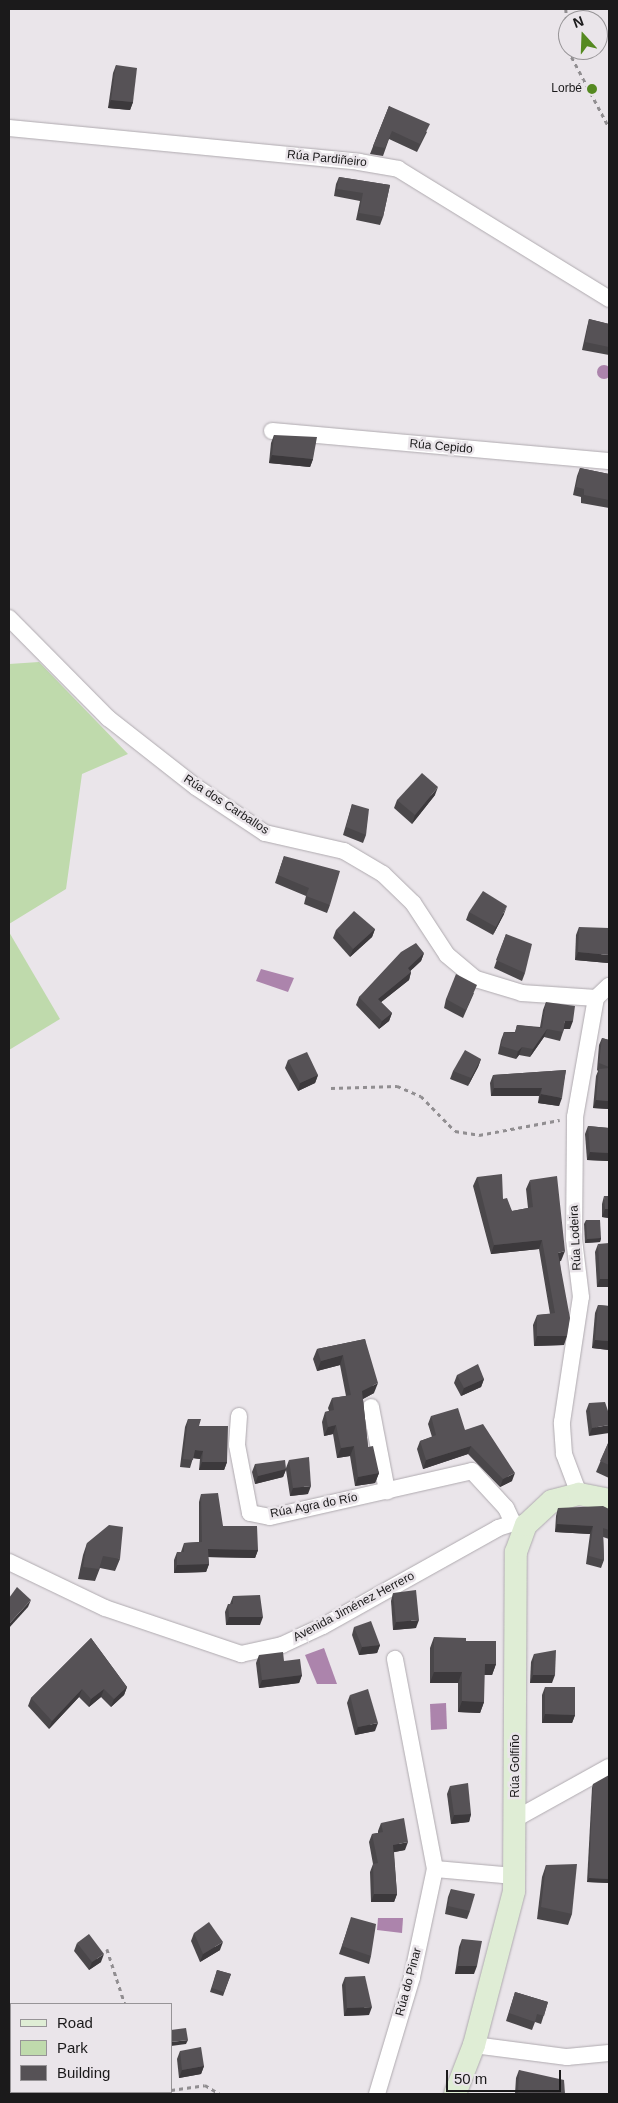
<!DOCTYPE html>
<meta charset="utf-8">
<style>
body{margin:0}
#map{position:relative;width:618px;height:2103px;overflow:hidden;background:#eae5ea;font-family:Helvetica,sans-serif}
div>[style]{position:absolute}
.green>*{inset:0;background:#bfdaac}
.water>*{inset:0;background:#ac84ac}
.round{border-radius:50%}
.path>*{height:2.5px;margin-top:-1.25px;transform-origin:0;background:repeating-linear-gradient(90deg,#918e91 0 4px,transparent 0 8px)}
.roads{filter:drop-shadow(0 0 1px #afaaaf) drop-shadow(0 0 1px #afaaaf)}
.street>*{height:16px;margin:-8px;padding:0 8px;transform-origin:8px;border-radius:8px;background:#fff}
.secondary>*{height:22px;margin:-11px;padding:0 11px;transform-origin:11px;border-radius:11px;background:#dfedd5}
.wall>*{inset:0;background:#4a474a}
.shaded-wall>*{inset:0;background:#3c393c}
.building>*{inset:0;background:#565256}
.dots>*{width:14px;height:14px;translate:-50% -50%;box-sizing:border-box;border:2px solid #eae5ea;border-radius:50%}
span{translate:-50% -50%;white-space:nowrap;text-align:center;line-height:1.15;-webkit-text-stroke:5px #eae5ea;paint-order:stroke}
.poi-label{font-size:12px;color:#1b1a1b}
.right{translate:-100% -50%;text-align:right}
.street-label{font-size:12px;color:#1b1a1b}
.frame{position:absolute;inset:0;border:10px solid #1b1a1b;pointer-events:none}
.legend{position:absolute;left:10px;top:2003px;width:162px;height:90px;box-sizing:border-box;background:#eae5ea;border:1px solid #979497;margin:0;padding:6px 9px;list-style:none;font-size:15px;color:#1b1a1b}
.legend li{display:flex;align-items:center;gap:10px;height:25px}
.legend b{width:25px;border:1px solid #979497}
.north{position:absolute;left:558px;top:10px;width:50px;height:50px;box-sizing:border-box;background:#eae5ea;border:1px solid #979497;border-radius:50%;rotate:340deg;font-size:14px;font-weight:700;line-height:20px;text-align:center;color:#1b1a1b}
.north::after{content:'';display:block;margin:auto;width:18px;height:22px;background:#558921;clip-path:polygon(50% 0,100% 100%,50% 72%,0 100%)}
.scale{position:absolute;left:446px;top:2070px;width:115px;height:22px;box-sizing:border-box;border:2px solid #1b1a1b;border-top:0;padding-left:6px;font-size:15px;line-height:18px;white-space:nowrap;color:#1b1a1b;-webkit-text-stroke:4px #eae5ea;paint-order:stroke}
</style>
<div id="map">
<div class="green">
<i style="clip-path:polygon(39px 662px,128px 754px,82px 774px,66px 889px,9px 924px,9px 664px)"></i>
<i style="clip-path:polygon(9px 932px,60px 1019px,9px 1050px)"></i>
</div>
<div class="water">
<i class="round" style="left:597px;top:365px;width:14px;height:14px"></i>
<i style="clip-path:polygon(261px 969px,294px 978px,288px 992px,256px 981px)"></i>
<i style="clip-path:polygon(324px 1648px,337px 1684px,317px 1684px,305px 1655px)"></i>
<i style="clip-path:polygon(446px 1703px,447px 1729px,431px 1730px,430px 1704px)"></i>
<i style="clip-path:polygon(378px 1918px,403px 1918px,402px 1933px,377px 1930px)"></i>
</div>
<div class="path">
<i style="left:566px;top:9px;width:28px;rotate:86deg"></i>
<i style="left:568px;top:50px;width:87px;rotate:62deg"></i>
<i style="left:331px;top:1088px;width:66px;rotate:-1.7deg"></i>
<i style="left:397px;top:1086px;width:26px;rotate:23deg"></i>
<i style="left:421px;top:1096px;width:49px;rotate:45.8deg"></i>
<i style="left:455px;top:1131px;width:24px;rotate:9deg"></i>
<i style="left:479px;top:1135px;width:82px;rotate:-10.5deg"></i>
<i style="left:107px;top:1949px;width:58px;rotate:71.9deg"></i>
<i style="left:171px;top:2090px;width:34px;rotate:-8deg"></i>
<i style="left:205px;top:2085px;width:17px;rotate:31deg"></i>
<i style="left:145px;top:2092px;width:16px"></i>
</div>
<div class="roads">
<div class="street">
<i style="left:9px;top:128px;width:352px;rotate:5.5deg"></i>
<i style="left:359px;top:162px;width:40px;rotate:10deg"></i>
<i style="left:398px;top:169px;width:248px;rotate:31.6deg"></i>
<i style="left:272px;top:431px;width:338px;rotate:5.1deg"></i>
<i style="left:9px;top:618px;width:141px;rotate:45.3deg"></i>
<i style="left:108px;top:718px;width:112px;rotate:38.1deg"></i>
<i style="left:196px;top:787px;width:83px;rotate:33.7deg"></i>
<i style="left:265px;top:833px;width:81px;rotate:12.8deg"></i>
<i style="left:344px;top:851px;width:45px;rotate:30.5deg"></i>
<i style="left:383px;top:874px;width:42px;rotate:44deg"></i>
<i style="left:413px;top:903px;width:62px;rotate:56.8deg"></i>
<i style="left:447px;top:955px;width:38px;rotate:40deg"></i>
<i style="left:476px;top:979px;width:48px;rotate:16.9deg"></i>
<i style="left:522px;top:993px;width:74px;rotate:3.9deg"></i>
<i style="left:371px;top:1407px;width:86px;rotate:79.2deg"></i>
<i style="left:239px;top:1416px;width:29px;rotate:94deg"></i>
<i style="left:237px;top:1445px;width:69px;rotate:79.2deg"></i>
<i style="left:250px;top:1513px;width:20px;rotate:11deg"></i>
<i style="left:270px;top:1517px;width:207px;rotate:-12.8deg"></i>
<i style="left:472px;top:1471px;width:50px;rotate:47.4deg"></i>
<i style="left:506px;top:1508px;width:17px;rotate:65deg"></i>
<i style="left:579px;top:1494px;width:43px;rotate:-110.6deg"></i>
<i style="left:564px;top:1454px;width:32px;rotate:-94deg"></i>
<i style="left:562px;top:1422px;width:126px;rotate:-81.4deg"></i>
<i style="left:581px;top:1297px;width:58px;rotate:-96.9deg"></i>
<i style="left:574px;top:1239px;width:122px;rotate:-89.5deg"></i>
<i style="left:575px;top:1117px;width:121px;rotate:-80deg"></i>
<i style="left:596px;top:998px;width:18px;rotate:-43deg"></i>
<i style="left:9px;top:1562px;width:106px;rotate:25.6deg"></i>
<i style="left:105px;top:1608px;width:144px;rotate:18.7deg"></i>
<i style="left:241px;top:1654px;width:42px;rotate:-12.4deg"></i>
<i style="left:282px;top:1645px;width:45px;rotate:-24.9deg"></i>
<i style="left:323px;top:1626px;width:201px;rotate:-29.2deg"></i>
<i style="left:498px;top:1528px;width:16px;rotate:-18deg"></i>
<i style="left:513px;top:1523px;width:13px;rotate:9deg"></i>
<i style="left:515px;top:1819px;width:107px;rotate:-29deg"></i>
<i style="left:435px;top:1869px;width:80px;rotate:5deg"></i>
<i style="left:474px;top:2045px;width:94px;rotate:7.4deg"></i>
<i style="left:567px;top:2057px;width:42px;rotate:-5.4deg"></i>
<i style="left:377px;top:2094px;width:122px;rotate:-73.3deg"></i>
<i style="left:412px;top:1977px;width:110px;rotate:-78deg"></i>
<i style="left:435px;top:1869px;width:214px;rotate:-100.8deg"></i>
</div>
<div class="secondary">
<i style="left:455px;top:2094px;width:53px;rotate:-68.8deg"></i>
<i style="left:474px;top:2045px;width:159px;rotate:-75.4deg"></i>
<i style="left:514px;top:1891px;width:339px;rotate:-89.7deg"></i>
<i style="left:516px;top:1552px;width:29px;rotate:-70deg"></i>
<i style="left:526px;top:1525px;width:35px;rotate:-43deg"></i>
<i style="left:552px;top:1501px;width:28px;rotate:-15deg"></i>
<i style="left:579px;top:1494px;width:31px;rotate:11deg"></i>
</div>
</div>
<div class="wall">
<i style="clip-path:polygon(116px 65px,133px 102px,130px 110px,108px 108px,113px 73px)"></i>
<i style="clip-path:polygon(389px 106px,427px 132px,417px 152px,389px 139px,383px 156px,370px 154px)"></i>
<i style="clip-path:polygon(339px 177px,390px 185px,383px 217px,380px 225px,356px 220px,360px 201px,334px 196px,336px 184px)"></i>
<i style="clip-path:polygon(589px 319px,609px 324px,609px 355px,582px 350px,587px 327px)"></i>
<i style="clip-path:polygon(274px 435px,313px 459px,310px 467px,269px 463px,271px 443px)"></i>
<i style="clip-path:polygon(580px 468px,609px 474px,609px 508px,581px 503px,581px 497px,573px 495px,577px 476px)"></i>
<i style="clip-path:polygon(435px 795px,412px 824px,394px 808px,397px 800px)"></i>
<i style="clip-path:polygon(352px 804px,366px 835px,363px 843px,343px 835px)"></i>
<i style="clip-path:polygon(284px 856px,330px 905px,327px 913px,304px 904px,306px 896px,275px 883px)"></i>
<i style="clip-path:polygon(469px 912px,504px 914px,493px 935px,466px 920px)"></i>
<i style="clip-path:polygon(579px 927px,608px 963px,575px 960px,576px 935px)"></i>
<i style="clip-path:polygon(375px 929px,372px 937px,350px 957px,333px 938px,336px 930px)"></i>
<i style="clip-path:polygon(506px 934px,525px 973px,522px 981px,494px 968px)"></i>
<i style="clip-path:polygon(424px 953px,421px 961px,410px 971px,411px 972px,409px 980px,381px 1002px,392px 1013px,389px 1021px,379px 1029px,356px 1005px,359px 997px)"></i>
<i style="clip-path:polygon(474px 993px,463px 1018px,444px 1008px,446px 999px)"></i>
<i style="clip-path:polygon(546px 1002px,570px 1029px,564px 1029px,560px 1041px,544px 1037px,530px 1057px,519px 1055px,516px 1059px,498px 1054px,501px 1040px,504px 1032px,515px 1032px,517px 1025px,540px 1027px,543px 1010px)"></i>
<i style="clip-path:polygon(602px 1038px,609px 1040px,609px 1109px,593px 1108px,596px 1076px,598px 1071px,597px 1070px,599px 1045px)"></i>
<i style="clip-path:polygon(481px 1059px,478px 1067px,468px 1086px,450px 1079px,453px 1071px)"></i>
<i style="clip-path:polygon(288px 1060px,318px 1075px,315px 1083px,298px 1091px,285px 1068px)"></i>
<i style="clip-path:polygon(566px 1070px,559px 1106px,538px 1103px,539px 1096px,491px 1096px,490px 1083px,493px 1075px)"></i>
<i style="clip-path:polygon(588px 1126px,609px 1128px,609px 1161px,587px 1160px,585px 1134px)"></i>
<i style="clip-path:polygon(477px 1177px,503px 1199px,512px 1211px,528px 1208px,526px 1189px,530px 1180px,561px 1261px,560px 1261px,564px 1345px,534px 1346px,533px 1325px,537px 1315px,550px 1314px,539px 1249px,491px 1254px,473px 1186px)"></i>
<i style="clip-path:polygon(604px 1196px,609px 1218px,602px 1217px,602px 1204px)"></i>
<i style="clip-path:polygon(586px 1220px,601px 1238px,600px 1242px,585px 1243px,584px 1224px)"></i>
<i style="clip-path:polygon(598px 1244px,609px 1287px,597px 1287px,595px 1252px)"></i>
<i style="clip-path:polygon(598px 1305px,609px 1306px,609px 1350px,592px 1348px,595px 1313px)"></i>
<i style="clip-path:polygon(365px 1339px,374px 1393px,363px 1399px,368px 1447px,379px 1473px,375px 1483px,355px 1486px,350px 1456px,337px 1458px,333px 1434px,324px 1436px,322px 1422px,325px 1412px,329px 1411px,328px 1408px,332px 1398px,346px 1396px,340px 1365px,317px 1371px,313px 1359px,317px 1349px)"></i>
<i style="clip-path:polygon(457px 1375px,484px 1379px,481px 1387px,461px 1396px,454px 1383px)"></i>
<i style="clip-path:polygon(589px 1403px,609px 1414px,589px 1436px,586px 1411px)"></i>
<i style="clip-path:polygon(431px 1416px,465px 1430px,512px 1481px,500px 1487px,468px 1454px,423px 1469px,417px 1449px,420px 1441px,432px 1437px,428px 1424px)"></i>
<i style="clip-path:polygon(188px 1419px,199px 1426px,227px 1462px,224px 1470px,199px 1470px,200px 1459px,193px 1458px,190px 1468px,180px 1467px,185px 1427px)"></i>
<i style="clip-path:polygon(609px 1441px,609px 1478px,596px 1472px)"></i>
<i style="clip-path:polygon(289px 1460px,308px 1494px,290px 1496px,286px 1470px,283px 1477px,255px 1484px,252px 1472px,255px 1464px,286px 1468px)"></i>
<i style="clip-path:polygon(201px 1494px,223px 1526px,258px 1550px,255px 1558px,208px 1557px,209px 1564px,206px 1572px,174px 1573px,174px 1560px,177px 1552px,181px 1552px,184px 1543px,199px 1542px,199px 1502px)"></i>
<i style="clip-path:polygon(558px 1508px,609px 1509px,609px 1539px,603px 1537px,604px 1560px,601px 1568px,586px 1564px,590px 1534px,555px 1532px,556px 1516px)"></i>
<i style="clip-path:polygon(87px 1543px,120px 1559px,115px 1571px,100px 1568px,95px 1581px,78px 1579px,83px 1555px)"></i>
<i style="clip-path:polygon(393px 1593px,416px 1628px,393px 1630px,391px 1601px)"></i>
<i style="clip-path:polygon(233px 1596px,260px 1625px,226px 1625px,225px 1612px,228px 1604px,230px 1604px)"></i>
<i style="clip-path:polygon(354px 1627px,380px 1645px,377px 1653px,359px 1655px,352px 1635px)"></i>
<i style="clip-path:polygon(434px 1637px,466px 1641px,496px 1664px,492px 1675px,484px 1675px,484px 1702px,480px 1713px,458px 1712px,458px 1683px,430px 1683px,430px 1648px)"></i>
<i style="clip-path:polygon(91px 1638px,127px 1687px,124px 1695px,111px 1707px,101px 1697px,89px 1707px,79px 1697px,49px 1729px,28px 1706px,31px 1698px)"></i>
<i style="clip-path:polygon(534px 1654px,552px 1683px,530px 1683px,531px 1662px)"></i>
<i style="clip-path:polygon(259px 1655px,302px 1675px,299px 1683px,259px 1688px,256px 1663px)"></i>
<i style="clip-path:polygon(545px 1687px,575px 1715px,572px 1723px,542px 1723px,542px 1695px)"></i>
<i style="clip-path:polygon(350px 1695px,375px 1731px,355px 1735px,347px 1703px)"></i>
<i style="clip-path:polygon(593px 1784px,609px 1883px,587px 1882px,592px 1788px)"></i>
<i style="clip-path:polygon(450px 1786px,471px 1814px,469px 1822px,451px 1824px,447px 1794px)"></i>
<i style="clip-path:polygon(381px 1823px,405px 1850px,394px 1852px,397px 1894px,394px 1902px,371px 1902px,370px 1872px,373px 1864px,369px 1842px,372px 1834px,378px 1833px,378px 1831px)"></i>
<i style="clip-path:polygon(546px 1865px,572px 1914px,568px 1925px,537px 1919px,542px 1877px)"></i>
<i style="clip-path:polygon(451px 1889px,470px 1911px,467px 1919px,445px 1914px,448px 1897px)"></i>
<i style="clip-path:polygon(349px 1925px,371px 1956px,369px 1964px,339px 1954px)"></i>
<i style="clip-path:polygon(194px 1933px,220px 1950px,200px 1962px,191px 1941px)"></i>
<i style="clip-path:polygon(462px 1939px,474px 1974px,455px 1974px,459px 1947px)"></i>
<i style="clip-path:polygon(77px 1943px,101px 1962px,89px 1970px,74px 1951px)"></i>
<i style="clip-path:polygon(217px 1970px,231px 1974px,223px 1996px,210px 1992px)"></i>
<i style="clip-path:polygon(345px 1977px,369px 2015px,344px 2016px,342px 1985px)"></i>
<i style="clip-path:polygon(515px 1992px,548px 2002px,541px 2024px,535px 2022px,532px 2030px,506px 2021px)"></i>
<i style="clip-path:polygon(180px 2051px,204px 2066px,201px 2074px,179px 2078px,177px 2059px)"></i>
<i style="clip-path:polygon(519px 2070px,565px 2094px,515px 2094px,516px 2078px)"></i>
</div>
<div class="shaded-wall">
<i style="clip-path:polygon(111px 100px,133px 102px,130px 110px,108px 108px)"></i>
<i style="clip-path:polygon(272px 455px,313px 459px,310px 467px,269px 463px)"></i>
<i style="clip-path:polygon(438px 787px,435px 795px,412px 824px,415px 815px)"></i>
<i style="clip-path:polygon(507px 906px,504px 914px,493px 935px,496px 927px)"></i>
<i style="clip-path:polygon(375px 929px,372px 937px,350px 957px,353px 949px)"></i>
<i style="clip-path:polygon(578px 952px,609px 955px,609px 961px,608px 963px,575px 960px)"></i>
<i style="clip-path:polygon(424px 953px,421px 961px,405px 976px,408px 968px)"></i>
<i style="clip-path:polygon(411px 972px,409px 980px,375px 1007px,378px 999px)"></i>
<i style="clip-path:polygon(392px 1013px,389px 1021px,379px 1029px,382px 1021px)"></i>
<i style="clip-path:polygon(565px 1021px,573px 1021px,570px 1029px,563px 1029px)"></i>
<i style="clip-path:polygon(547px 1029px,544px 1037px,530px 1057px,533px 1049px)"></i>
<i style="clip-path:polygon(522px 1047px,519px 1055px,516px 1059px,518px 1051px)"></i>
<i style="clip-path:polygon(481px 1059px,478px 1067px,468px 1086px,471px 1078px)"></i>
<i style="clip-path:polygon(318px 1075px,315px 1083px,298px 1091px,300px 1083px)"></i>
<i style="clip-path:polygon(494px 1088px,542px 1088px,539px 1096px,491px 1096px)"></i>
<i style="clip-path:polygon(541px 1094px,562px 1098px,559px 1106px,538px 1103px)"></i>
<i style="clip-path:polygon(596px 1100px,609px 1101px,609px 1109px,593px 1108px)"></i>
<i style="clip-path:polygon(590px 1152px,609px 1153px,609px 1161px,587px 1160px)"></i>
<i style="clip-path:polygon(605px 1209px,609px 1209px,609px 1218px,602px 1217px)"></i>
<i style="clip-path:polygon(601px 1238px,600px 1242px,585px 1243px,587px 1239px)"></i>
<i style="clip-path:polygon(542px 1240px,539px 1249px,491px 1254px,494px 1245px)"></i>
<i style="clip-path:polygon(565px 1251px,561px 1261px,555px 1262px,558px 1253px)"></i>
<i style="clip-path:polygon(600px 1279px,609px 1279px,609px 1287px,597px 1287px)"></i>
<i style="clip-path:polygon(537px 1336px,567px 1336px,564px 1345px,534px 1346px)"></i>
<i style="clip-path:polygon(595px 1340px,609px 1341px,609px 1350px,592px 1348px)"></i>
<i style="clip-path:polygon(343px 1355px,340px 1365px,317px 1371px,321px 1361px)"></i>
<i style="clip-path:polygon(484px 1379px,481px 1387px,461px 1396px,464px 1388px)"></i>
<i style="clip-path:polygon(378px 1383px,374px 1393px,359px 1401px,362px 1391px)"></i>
<i style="clip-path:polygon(336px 1425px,333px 1434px,324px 1436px,328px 1427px)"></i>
<i style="clip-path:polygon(609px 1425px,609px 1433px,589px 1436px,592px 1428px)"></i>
<i style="clip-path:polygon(354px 1446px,350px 1456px,337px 1458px,341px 1448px)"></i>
<i style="clip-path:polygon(471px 1446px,468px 1454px,423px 1469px,426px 1460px)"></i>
<i style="clip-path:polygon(195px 1450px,203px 1451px,200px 1459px,192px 1458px)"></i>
<i style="clip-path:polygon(202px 1462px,227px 1462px,224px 1470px,199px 1470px)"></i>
<i style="clip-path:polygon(286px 1469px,283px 1477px,255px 1484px,258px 1476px)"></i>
<i style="clip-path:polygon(379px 1473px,375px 1483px,355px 1486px,358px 1477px)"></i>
<i style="clip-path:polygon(515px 1473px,512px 1481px,500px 1487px,503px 1479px)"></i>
<i style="clip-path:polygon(311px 1486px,308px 1494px,290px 1496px,293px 1488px)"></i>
<i style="clip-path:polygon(557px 1524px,593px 1526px,590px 1534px,555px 1532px)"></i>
<i style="clip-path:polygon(208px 1549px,258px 1550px,255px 1558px,205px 1557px)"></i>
<i style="clip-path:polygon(209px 1564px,206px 1572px,174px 1573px,177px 1565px)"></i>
<i style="clip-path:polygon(31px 1600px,28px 1607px,9px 1628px,9px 1624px)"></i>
<i style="clip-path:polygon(229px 1617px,263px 1617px,260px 1625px,226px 1625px)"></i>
<i style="clip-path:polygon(419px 1620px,416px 1628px,393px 1630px,396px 1622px)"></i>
<i style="clip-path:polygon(380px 1645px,377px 1653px,359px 1655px,362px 1647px)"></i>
<i style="clip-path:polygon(485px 1664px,496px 1664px,492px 1675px,481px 1675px)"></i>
<i style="clip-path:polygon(434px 1672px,462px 1672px,458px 1683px,430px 1683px)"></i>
<i style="clip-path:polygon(302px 1675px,299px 1683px,259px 1688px,262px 1680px)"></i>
<i style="clip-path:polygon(533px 1675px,555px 1675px,552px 1683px,530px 1683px)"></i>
<i style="clip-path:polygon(127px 1687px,124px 1695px,111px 1707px,114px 1699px)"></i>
<i style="clip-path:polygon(82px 1689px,79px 1697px,49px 1729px,52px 1721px)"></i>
<i style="clip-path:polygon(104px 1689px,101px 1697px,89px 1707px,91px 1699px)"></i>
<i style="clip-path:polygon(462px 1701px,484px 1702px,480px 1713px,458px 1712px)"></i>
<i style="clip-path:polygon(545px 1714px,575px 1715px,572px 1723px,542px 1723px)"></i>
<i style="clip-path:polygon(378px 1723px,375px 1731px,355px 1735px,358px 1727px)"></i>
<i style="clip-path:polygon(471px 1814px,469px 1822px,451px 1824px,454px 1815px)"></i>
<i style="clip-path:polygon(408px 1842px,405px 1850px,390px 1853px,393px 1845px)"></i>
<i style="clip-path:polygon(589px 1878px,609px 1879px,609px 1883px,587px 1882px)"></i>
<i style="clip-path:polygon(374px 1894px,397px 1894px,394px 1902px,371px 1902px)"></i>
<i style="clip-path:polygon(223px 1942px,220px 1950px,200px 1962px,203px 1954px)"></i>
<i style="clip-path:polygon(104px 1954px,101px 1962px,89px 1970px,92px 1962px)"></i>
<i style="clip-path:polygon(458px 1966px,477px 1966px,474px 1974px,455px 1974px)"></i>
<i style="clip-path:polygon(372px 2007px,369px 2015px,344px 2016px,347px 2008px)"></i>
<i style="clip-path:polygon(188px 2040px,186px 2044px,171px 2046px,171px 2042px)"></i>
<i style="clip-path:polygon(204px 2066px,201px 2074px,179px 2078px,182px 2070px)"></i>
</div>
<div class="building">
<i style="clip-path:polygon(116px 65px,137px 68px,133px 102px,111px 100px)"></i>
<i style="clip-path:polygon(389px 106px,430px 124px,420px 144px,392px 131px,385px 148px,373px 146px)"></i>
<i style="clip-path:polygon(339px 177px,390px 185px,383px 217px,359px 213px,363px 193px,337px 189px)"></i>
<i style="clip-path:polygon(589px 319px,609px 324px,609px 347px,585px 342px)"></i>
<i style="clip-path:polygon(274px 435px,317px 437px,313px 459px,272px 455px)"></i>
<i style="clip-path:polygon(580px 468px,609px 474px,609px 500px,584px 495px,584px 489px,576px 487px)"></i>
<i style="clip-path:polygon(422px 773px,438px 787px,415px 815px,397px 800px)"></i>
<i style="clip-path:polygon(352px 804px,369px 809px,366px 835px,346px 827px)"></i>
<i style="clip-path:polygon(284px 856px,340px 871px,330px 905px,306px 896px,309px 888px,278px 875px)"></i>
<i style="clip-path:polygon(483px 891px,507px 906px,496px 927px,469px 912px)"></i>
<i style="clip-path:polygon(354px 911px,375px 929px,353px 949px,336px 930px)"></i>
<i style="clip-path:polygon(579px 927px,609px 928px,609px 955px,578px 952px)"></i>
<i style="clip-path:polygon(506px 934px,532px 944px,525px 973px,496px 960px)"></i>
<i style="clip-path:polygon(416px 943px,424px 953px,408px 968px,411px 972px,378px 999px,392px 1013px,382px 1021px,359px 997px,401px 952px)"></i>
<i style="clip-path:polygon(456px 974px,477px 985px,466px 1010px,446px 999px)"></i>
<i style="clip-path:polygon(546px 1002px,575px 1006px,573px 1021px,565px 1021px,563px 1032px,547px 1029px,533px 1049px,522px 1047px,518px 1051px,501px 1046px,504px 1032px,515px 1033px,517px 1025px,542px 1028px)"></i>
<i style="clip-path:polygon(602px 1038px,609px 1040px,609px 1067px,599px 1063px)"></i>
<i style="clip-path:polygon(465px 1050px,481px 1059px,471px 1078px,453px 1071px)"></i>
<i style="clip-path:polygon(307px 1052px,318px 1075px,300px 1083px,288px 1060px)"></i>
<i style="clip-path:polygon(609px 1068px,609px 1101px,596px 1100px,599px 1069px)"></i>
<i style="clip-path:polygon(566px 1070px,562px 1098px,541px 1094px,542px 1088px,494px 1088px,493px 1075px)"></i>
<i style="clip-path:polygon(588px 1126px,609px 1128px,609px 1153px,590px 1152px)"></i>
<i style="clip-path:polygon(502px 1174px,503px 1199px,507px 1198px,512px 1211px,533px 1207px,530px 1180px,557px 1176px,565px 1251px,558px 1253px,570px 1318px,567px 1336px,537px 1336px,537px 1315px,555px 1313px,542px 1240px,494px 1245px,477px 1177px)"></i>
<i style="clip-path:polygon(604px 1196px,609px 1196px,609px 1209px,605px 1209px)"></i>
<i style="clip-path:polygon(586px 1220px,600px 1220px,601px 1238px,587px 1239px)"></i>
<i style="clip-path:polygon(609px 1243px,609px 1279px,600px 1279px,598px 1244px)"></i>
<i style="clip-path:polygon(598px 1305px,609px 1306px,609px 1341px,595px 1340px)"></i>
<i style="clip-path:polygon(365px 1339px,378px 1383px,362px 1391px,368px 1447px,373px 1446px,379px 1473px,358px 1477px,354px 1446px,341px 1448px,336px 1425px,328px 1427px,325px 1412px,334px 1410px,332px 1398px,351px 1395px,343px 1355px,321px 1361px,317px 1349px)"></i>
<i style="clip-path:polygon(478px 1364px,484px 1379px,464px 1388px,457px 1375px)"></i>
<i style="clip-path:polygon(605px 1402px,609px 1414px,609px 1425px,592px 1428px,589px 1403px)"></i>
<i style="clip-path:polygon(458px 1408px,465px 1430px,483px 1424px,515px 1473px,503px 1479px,471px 1446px,426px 1460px,420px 1441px,436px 1435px,431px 1416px)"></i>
<i style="clip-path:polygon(188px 1419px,201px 1419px,199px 1426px,228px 1426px,227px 1462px,202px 1462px,203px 1451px,195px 1450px,193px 1460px,183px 1459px)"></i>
<i style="clip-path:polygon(609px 1441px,609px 1465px,600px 1461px)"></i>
<i style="clip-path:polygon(309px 1457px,311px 1486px,293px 1488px,289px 1460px)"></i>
<i style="clip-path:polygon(285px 1460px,286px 1469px,258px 1476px,255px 1464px)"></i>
<i style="clip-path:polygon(218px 1493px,223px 1526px,257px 1526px,258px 1550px,208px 1549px,209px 1564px,177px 1565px,177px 1552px,184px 1552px,184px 1543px,202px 1542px,201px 1494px)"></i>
<i style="clip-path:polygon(603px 1506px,609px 1509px,609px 1530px,603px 1528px,604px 1560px,589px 1556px,593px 1526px,557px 1524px,558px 1508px)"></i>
<i style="clip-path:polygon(109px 1525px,123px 1527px,120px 1559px,103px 1556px,99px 1569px,83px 1567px,87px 1543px)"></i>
<i style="clip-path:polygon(17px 1587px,31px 1600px,9px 1624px,9px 1598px)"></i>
<i style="clip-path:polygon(416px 1590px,419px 1620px,396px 1622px,393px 1593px)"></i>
<i style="clip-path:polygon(260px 1595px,263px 1617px,229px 1617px,228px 1604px,233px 1604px,233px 1596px)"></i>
<i style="clip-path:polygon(371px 1621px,380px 1645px,362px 1647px,354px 1627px)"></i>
<i style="clip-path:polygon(434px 1637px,466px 1638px,466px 1641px,496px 1641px,496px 1664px,485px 1664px,484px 1702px,462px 1701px,462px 1672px,434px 1672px)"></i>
<i style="clip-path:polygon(91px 1638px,127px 1687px,114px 1699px,104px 1689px,91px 1699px,82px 1689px,52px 1721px,31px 1698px)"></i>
<i style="clip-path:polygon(556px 1650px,555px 1675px,533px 1675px,534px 1654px)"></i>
<i style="clip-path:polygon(283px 1652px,284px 1661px,300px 1659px,302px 1675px,262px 1680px,259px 1655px)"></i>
<i style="clip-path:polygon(545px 1687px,575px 1687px,575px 1715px,545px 1714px)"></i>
<i style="clip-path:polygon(368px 1689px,378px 1723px,358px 1727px,350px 1695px)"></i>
<i style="clip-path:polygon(609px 1775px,609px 1879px,589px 1878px,593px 1784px)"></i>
<i style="clip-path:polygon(468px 1783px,471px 1814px,454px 1815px,450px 1786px)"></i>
<i style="clip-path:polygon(404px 1818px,408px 1842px,393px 1845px,397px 1894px,374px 1894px,373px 1864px,378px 1863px,372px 1834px,383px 1832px,381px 1823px)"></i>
<i style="clip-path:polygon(577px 1864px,572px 1914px,541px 1907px,546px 1865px)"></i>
<i style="clip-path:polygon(451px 1889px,475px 1894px,470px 1911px,448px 1906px)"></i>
<i style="clip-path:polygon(351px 1917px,376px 1924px,371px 1956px,342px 1946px)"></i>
<i style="clip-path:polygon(209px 1922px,223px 1942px,203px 1954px,194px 1933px)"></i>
<i style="clip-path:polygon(89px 1934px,104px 1954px,92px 1962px,77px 1943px)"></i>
<i style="clip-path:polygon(462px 1939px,482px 1941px,477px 1966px,458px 1966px)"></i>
<i style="clip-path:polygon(217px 1970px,231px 1974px,224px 1992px,212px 1988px)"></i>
<i style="clip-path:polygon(365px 1976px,372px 2007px,347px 2008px,345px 1977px)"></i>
<i style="clip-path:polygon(515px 1992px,548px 2002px,544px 2016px,537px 2014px,535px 2022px,509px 2013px)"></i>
<i style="clip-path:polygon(186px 2028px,188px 2040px,171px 2042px,171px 2030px)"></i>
<i style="clip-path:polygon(201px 2047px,204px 2066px,182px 2070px,180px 2051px)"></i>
<i style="clip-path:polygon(519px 2070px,564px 2080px,565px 2094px,518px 2094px)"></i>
</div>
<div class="dots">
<i style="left:592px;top:89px;background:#558921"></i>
</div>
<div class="poi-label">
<span class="right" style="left:582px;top:89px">Lorbé</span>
</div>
<div class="street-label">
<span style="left:327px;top:159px;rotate:6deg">Rúa Pardiñeiro</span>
<span style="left:441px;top:447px;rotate:5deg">Rúa Cepido</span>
<span style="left:226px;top:805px;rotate:33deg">Rúa dos Carballos</span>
<span style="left:576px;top:1238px;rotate:-93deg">Rúa Lodeira</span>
<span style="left:314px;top:1506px;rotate:-11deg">Rúa Agra do Río</span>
<span style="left:354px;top:1607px;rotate:-28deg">Avenida Jiménez Herrero</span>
<span style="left:516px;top:1766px;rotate:-90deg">Rúa Golfiño</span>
<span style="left:409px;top:1982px;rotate:-75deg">Rúa do Pinar</span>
</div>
<div class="frame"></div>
<ul class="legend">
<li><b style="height:6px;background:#dfedd5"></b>Road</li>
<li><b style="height:14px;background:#bfdaac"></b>Park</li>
<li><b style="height:14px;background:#565256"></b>Building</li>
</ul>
<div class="north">N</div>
<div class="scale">50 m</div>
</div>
